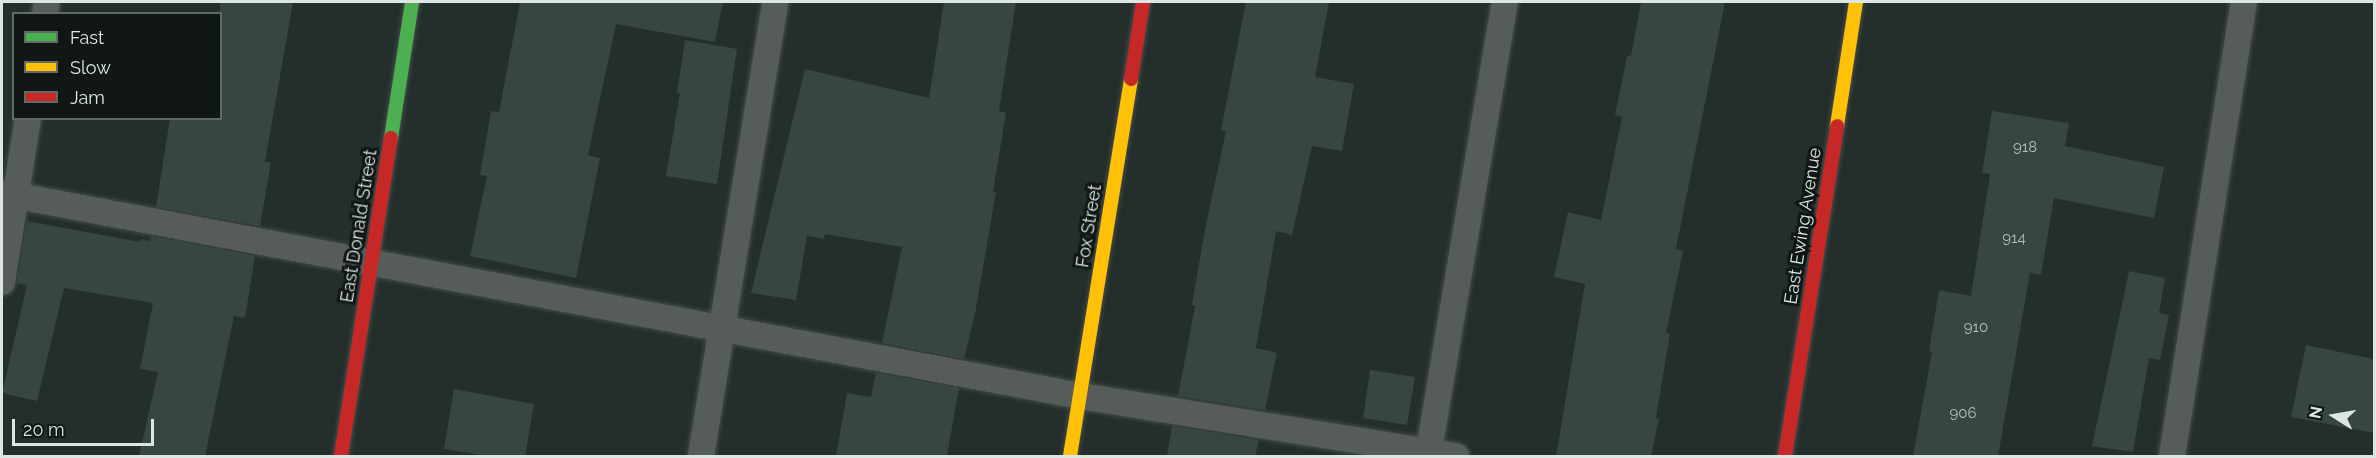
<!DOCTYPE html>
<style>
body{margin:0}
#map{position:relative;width:2376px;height:458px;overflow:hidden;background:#242e2b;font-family:Raleway,sans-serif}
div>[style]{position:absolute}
.building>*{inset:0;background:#374642}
.roads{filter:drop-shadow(0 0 2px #434c49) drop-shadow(0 0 2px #434c49)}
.lane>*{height:26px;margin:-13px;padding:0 13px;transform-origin:13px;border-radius:13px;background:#555c5a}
.fast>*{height:14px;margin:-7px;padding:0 7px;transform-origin:7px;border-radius:7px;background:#4caf50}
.slow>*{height:14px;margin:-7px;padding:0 7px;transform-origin:7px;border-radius:7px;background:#ffc107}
.jam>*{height:14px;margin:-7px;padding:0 7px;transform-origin:7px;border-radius:7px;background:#c62828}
span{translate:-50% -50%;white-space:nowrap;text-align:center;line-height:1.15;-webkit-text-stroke:6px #101715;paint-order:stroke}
.number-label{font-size:15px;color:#b3bebb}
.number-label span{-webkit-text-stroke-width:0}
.street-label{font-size:18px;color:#dce6e3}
.frame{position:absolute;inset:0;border:3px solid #dce6e3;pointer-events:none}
.legend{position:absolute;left:12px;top:12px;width:210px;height:108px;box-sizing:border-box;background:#101715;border:2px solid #626a67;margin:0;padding:8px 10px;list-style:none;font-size:18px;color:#dce6e3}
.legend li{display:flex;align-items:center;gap:12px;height:30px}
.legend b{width:30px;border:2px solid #626a67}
.north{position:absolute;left:2304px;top:386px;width:60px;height:60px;-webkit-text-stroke:4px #101715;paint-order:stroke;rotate:281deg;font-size:16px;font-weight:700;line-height:24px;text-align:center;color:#dce6e3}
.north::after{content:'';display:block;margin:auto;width:21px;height:27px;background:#dce6e3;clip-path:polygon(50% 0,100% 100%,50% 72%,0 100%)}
.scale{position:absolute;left:12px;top:419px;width:142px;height:27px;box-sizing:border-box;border:3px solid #dce6e3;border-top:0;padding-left:8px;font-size:18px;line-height:21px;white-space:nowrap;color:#dce6e3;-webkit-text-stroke:4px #101715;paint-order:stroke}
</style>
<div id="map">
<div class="building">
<i style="clip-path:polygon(220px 2px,293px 2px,265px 162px,271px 162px,260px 226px,156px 207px,170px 118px,220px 118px)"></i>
<i style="clip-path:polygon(520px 2px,723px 2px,715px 42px,616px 24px,588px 155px,600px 158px,576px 278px,470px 256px,487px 176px,480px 175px,491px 111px,499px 112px)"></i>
<i style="clip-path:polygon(944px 2px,1016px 2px,999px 111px,1006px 113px,993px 192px,996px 192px,975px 314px,964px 359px,882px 343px,902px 247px,825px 234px,824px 239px,807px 236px,796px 300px,751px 293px,805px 69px,929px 98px)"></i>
<i style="clip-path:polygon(1246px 2px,1329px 2px,1315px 77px,1354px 84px,1342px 151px,1312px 146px,1292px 235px,1276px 231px,1256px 348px,1277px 353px,1265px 410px,1178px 396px,1195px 306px,1192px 305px,1205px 229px,1226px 131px,1221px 130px)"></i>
<i style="clip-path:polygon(1641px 2px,1725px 2px,1676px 249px,1683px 251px,1666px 333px,1670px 334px,1656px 418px,1659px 419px,1651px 456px,1556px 456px,1585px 284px,1554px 277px,1568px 212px,1601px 220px,1622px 117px,1615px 115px,1627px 56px,1631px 56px)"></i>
<i style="clip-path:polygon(685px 40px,737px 49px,717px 184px,666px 176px,680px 93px,677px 93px)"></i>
<i style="clip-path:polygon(1992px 111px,2069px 123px,2065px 146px,2164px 167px,2154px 218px,2054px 198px,2041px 275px,2030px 273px,1998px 456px,1913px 456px,1932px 352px,1929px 351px,1939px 290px,1971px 296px,1990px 174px,1982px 173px)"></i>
<i style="clip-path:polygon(27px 221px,140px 242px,141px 239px,150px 241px,151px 236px,255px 256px,245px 318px,234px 316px,205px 456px,139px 456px,158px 372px,140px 369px,153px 303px,64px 288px,37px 401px,2px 393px,27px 285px,17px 283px)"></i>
<i style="clip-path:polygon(2129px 271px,2165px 278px,2159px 313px,2169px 315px,2160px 360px,2149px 358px,2133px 452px,2092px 446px)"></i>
<i style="clip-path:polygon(2306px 345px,2374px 359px,2374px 433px,2291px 417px)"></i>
<i style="clip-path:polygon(1370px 370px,1415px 377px,1407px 425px,1363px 418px)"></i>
<i style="clip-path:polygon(876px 373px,959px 388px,947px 456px,836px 456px,847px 393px,871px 397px)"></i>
<i style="clip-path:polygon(454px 389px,534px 404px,525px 456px,487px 456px,444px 449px)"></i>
<i style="clip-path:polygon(1172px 426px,1259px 440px,1255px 456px,1167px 456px)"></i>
</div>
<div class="roads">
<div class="lane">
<i style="left:45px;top:14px;width:12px;rotate:-81deg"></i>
<i style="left:2px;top:193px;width:1097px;rotate:10.66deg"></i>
<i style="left:1080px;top:396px;width:381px;rotate:9.1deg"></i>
<i style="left:2px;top:282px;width:166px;rotate:-81deg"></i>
<i style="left:701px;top:456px;width:460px;rotate:-80.7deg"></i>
<i style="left:1428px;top:456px;width:460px;rotate:-80.4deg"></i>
<i style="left:2172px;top:456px;width:460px;rotate:-81deg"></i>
</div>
<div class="fast">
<i style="left:391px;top:138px;width:138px;rotate:-81.2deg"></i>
</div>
<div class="slow">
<i style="left:1837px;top:126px;width:125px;rotate:-81.3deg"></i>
<i style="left:1070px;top:456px;width:382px;rotate:-80.8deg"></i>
</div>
<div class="jam">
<i style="left:1131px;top:79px;width:78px;rotate:-81.1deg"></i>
<i style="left:341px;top:456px;width:322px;rotate:-81.1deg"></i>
<i style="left:1785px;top:456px;width:334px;rotate:-81deg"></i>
</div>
</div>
<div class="number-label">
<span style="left:2025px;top:148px">918</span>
<span style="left:2014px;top:239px">914</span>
<span style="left:1976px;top:328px">910</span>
<span style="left:1963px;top:414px">906</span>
</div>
<div class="street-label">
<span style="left:359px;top:226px;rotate:-81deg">East Donald Street</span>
<span style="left:1089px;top:226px;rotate:-81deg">Fox Street</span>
<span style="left:1803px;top:226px;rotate:-81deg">East Ewing Avenue</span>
</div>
<div class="frame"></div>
<ul class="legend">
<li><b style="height:8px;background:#4caf50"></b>Fast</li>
<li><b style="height:8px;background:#ffc107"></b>Slow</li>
<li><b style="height:8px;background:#c62828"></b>Jam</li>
</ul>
<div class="north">N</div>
<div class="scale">20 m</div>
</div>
